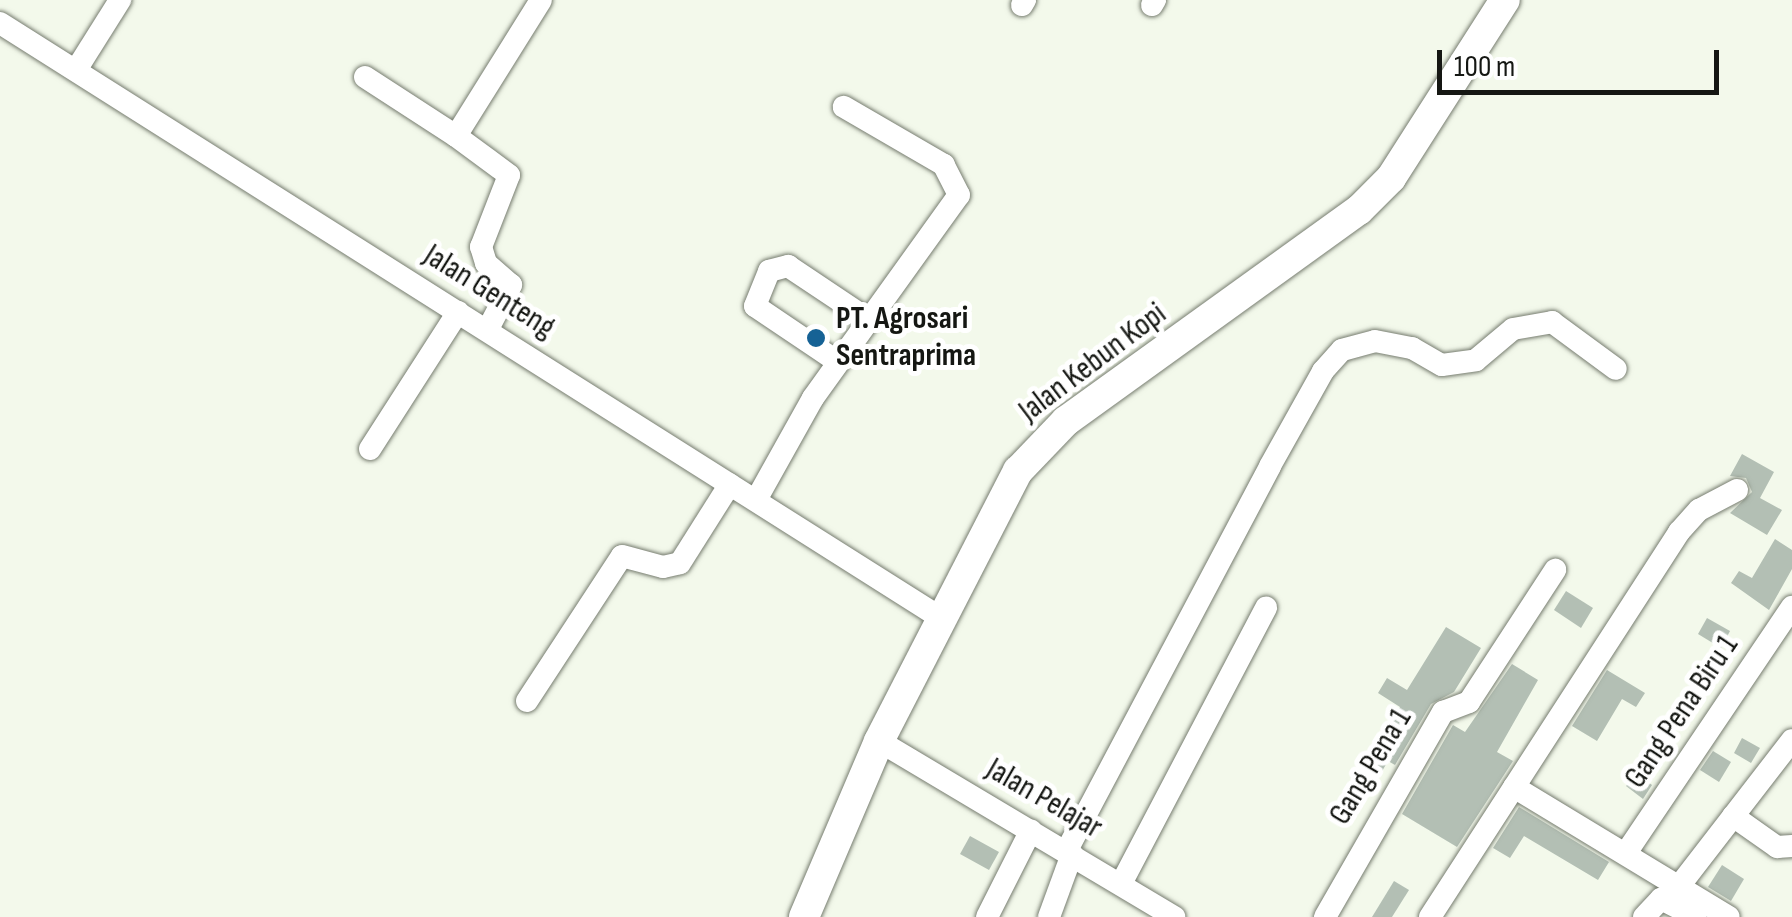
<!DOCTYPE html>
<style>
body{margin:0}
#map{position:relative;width:1792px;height:917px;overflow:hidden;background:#f3f9eb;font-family:"Sofia Sans Condensed",sans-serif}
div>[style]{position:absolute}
.building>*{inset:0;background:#b3bfb4}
.roads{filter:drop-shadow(0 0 2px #767c6f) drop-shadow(0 0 2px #767c6f)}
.minor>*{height:22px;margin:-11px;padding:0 11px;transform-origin:11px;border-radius:11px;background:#fff}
.major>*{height:30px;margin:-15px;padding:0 15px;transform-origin:15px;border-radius:15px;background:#fff}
.dots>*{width:28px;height:28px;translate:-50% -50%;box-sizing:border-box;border:5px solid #fff;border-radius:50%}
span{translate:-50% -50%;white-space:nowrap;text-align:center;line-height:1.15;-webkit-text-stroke:10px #fff;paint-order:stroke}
.street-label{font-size:32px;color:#151713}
.poi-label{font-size:32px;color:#151713;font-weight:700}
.left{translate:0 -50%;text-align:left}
.scale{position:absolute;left:1437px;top:50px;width:282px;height:45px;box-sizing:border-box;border:5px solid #151713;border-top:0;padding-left:12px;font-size:30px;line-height:35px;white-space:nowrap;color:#151713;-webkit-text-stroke:8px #fff;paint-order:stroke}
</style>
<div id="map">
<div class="building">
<i style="clip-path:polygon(1742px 454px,1774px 472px,1760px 498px,1782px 510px,1767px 535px,1730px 513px,1752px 492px,1746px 478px,1730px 476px)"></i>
<i style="clip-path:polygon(1775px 539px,1792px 550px,1792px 569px,1769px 610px,1731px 583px,1739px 571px,1752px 578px)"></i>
<i style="clip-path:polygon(1566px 591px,1593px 608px,1581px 628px,1554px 610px)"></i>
<i style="clip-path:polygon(1707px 618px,1730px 631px,1721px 648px,1698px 634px)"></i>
<i style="clip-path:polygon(1446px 627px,1481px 648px,1454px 692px,1431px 704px,1395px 765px,1388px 761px,1381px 773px,1366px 764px,1400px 707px,1378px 693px,1387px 678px,1407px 690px)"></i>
<i style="clip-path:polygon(1512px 664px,1538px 680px,1497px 752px,1513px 761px,1457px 847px,1402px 814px,1453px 725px,1465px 732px)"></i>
<i style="clip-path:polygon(1607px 670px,1645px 693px,1636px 707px,1622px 699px,1597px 741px,1572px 726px)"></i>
<i style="clip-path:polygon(1742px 738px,1760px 748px,1751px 763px,1734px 753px)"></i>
<i style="clip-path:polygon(1713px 751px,1731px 762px,1719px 782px,1700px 770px)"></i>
<i style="clip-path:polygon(1636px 773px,1652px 785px,1643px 799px,1626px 786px)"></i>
<i style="clip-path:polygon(1519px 807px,1609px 862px,1598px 880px,1524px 836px,1510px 858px,1493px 848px)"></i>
<i style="clip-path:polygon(970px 836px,999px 852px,989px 870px,960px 854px)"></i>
<i style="clip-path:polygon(1722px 865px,1744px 879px,1731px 901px,1708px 887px)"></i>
<i style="clip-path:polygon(1394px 881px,1409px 890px,1392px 917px,1372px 917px)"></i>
</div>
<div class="roads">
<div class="minor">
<i style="left:1022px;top:5px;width:6px;rotate:-59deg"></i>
<i style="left:1152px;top:5px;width:6px;rotate:-59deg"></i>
<i style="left:0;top:23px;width:1113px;rotate:32.31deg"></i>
<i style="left:76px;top:70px;width:83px;rotate:-57.8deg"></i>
<i style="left:365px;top:77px;width:108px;rotate:33deg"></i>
<i style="left:488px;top:329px;width:50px;rotate:-62.4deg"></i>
<i style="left:511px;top:285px;width:33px;rotate:-139deg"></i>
<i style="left:486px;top:263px;width:17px;rotate:-107deg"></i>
<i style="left:481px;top:247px;width:77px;rotate:-68.7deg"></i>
<i style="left:509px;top:175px;width:66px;rotate:-143.7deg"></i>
<i style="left:456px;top:136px;width:160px;rotate:-58deg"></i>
<i style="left:838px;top:362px;width:100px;rotate:-146deg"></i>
<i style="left:755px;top:306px;width:38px;rotate:-68deg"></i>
<i style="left:769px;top:271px;width:20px;rotate:-15deg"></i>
<i style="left:788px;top:266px;width:97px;rotate:33.7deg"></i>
<i style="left:370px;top:449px;width:163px;rotate:-57.3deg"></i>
<i style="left:756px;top:500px;width:117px;rotate:-60.8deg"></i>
<i style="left:813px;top:398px;width:250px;rotate:-54.3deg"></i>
<i style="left:959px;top:195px;width:34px;rotate:-117deg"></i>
<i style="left:944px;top:165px;width:116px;rotate:-149.9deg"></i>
<i style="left:527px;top:701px;width:173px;rotate:-56.8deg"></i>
<i style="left:622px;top:556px;width:42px;rotate:15deg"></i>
<i style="left:663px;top:567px;width:17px;rotate:-13deg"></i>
<i style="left:680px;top:563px;width:93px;rotate:-57.7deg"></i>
<i style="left:879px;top:741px;width:344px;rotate:30.8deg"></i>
<i style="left:1514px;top:787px;width:251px;rotate:31.2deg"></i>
<i style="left:1733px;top:816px;width:54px;rotate:35.2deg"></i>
<i style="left:1777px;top:847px;width:15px;rotate:-4deg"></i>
<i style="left:1067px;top:850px;width:434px;rotate:-62.1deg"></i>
<i style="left:1270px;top:466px;width:109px;rotate:-60.8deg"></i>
<i style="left:1323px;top:371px;width:28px;rotate:-48deg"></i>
<i style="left:1342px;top:350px;width:34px;rotate:-15deg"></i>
<i style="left:1375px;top:341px;width:38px;rotate:11deg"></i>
<i style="left:1412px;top:348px;width:34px;rotate:30deg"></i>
<i style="left:1442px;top:365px;width:34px;rotate:-8deg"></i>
<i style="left:1476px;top:360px;width:48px;rotate:-40deg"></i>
<i style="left:1513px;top:329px;width:40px;rotate:-10deg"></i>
<i style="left:1552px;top:322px;width:79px;rotate:36.3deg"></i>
<i style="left:1626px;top:853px;width:297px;rotate:-56deg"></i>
<i style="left:1122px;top:882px;width:310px;rotate:-62.3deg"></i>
<i style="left:1680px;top:885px;width:183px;rotate:-52.3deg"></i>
<i style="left:987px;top:917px;width:97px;rotate:-63.2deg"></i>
<i style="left:1049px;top:917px;width:67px;rotate:-69.9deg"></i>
<i style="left:1325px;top:917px;width:237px;rotate:-60.1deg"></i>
<i style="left:1443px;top:712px;width:28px;rotate:-21deg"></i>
<i style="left:1469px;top:702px;width:158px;rotate:-56.9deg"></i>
<i style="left:1430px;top:917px;width:459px;rotate:-57.1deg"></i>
<i style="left:1679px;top:532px;width:30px;rotate:-48deg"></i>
<i style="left:1699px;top:510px;width:43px;rotate:-27.8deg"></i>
<i style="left:1644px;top:917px;width:25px;rotate:-47deg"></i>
<i style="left:1661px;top:899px;width:39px;rotate:27deg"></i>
</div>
<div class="major">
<i style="left:804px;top:917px;width:191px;rotate:-66.9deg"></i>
<i style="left:879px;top:741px;width:304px;rotate:-62.8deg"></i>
<i style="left:1018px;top:471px;width:69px;rotate:-46.2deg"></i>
<i style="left:1066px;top:421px;width:361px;rotate:-35.8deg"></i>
<i style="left:1359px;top:210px;width:45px;rotate:-45deg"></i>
<i style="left:1391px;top:178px;width:211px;rotate:-57.4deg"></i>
</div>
</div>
<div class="dots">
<i style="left:816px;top:338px;background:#166295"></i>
</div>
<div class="street-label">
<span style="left:489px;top:292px;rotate:32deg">Jalan Genteng</span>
<span style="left:1093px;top:363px;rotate:-37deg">Jalan Kebun Kopi</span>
<span style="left:1682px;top:712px;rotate:-56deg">Gang Pena Biru 1</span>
<span style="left:1371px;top:767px;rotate:-59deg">Gang Pena 1</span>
<span style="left:1044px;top:799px;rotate:30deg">Jalan Pelajar</span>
</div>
<div class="poi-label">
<span class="left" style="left:836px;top:338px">PT. Agrosari<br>Sentraprima</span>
</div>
<div class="scale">100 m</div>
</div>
